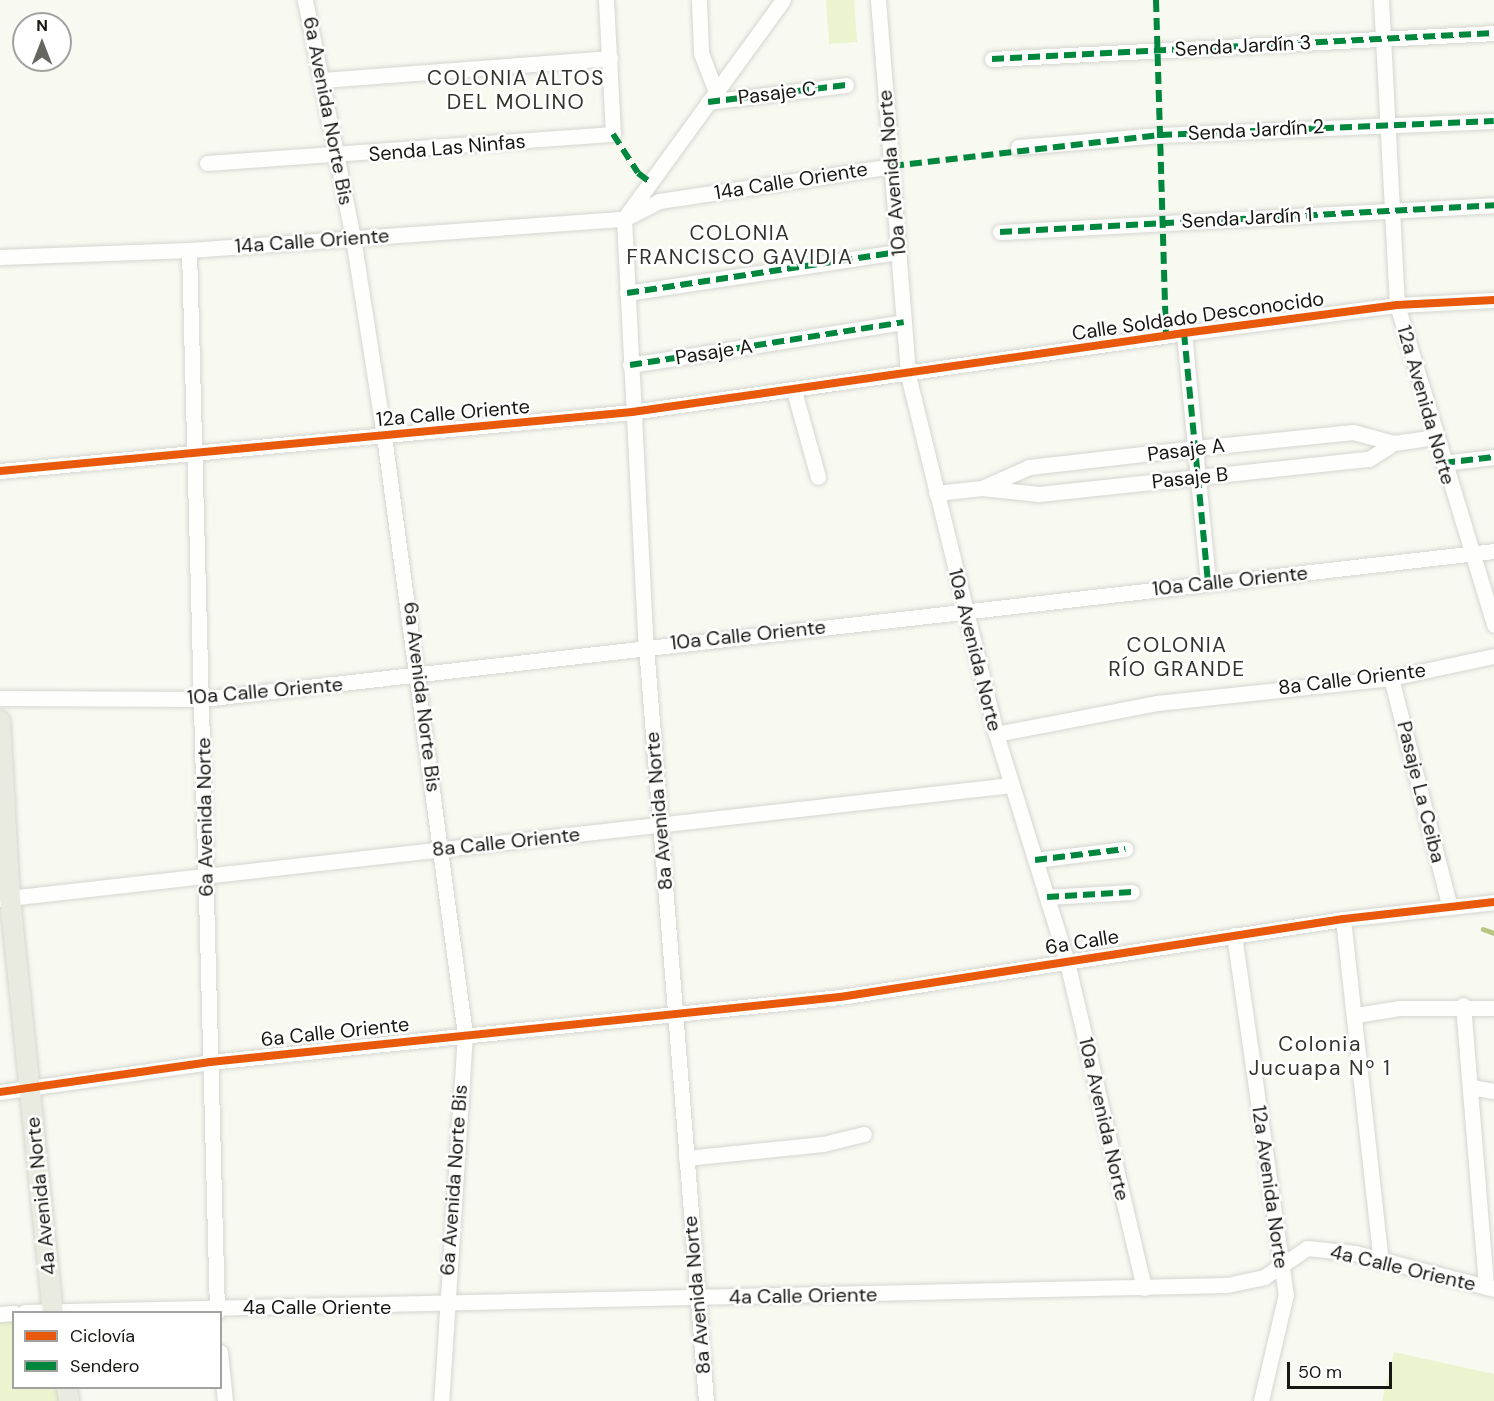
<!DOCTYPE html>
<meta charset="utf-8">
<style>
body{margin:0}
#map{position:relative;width:1494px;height:1401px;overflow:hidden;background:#f8faf2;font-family:"DM Sans",sans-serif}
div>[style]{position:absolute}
.green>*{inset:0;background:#ebf4ce}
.stream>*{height:4.5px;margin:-2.25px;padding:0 2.25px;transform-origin:2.25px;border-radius:2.25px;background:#b7c682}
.roads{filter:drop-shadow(0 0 2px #d5d6d0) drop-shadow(0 0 2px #d5d6d0)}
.minor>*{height:15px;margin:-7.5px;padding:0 7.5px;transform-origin:7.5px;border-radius:7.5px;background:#fefefd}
.major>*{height:20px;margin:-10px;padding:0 10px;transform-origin:10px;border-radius:10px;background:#e9ebe0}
.quiet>*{height:6px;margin-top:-3px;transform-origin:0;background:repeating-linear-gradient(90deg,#00873e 0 12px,transparent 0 18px)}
.cycleway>*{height:8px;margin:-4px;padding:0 4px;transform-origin:4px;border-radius:4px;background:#e8590c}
span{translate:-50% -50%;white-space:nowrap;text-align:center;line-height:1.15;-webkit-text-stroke:5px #fff;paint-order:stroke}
.street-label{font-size:20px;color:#171813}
.neighbourhood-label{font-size:21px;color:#32352a;letter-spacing:1.5px}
.legend{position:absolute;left:12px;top:1311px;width:210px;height:78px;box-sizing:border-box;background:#fff;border:2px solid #a2a3a1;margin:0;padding:8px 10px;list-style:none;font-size:18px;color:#171813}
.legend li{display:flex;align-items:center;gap:12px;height:30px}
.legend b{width:30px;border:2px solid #a2a3a1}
.north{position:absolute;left:12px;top:12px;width:60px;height:60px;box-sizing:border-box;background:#fff;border:2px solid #a2a3a1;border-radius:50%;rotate:0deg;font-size:16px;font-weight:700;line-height:24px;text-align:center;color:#171813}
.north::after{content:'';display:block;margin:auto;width:21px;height:27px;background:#666761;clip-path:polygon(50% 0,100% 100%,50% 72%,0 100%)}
.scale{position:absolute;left:1287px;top:1362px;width:105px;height:27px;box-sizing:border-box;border:3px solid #171813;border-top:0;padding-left:8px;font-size:18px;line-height:21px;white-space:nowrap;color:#171813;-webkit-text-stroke:4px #fff;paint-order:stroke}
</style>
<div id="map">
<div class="green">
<i style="clip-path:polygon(826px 0,854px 0,857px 42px,829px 44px)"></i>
<i style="clip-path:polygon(13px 1313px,14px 1388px,67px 1388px,69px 1401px,0 1401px,0 1314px)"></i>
<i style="clip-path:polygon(1394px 1352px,1494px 1374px,1494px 1401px,1382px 1401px)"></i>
</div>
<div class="stream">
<i style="left:1483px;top:929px;width:12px;rotate:20deg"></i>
</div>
<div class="roads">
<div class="minor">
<i style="left:305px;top:0;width:243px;rotate:78.6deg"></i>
<i style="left:353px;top:238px;width:200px;rotate:81.1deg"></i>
<i style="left:384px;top:436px;width:603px;rotate:82.29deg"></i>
<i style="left:465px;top:1034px;width:368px;rotate:93.7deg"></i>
<i style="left:699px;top:0;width:53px;rotate:87.8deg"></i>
<i style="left:701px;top:53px;width:39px;rotate:69deg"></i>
<i style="left:878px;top:0;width:376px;rotate:85.4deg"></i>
<i style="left:908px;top:375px;width:370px;rotate:76.2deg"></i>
<i style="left:996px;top:734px;width:239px;rotate:72.7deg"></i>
<i style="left:1067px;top:962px;width:335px;rotate:76.7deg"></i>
<i style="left:1381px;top:0;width:305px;rotate:87deg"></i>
<i style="left:1397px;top:305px;width:334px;rotate:73.1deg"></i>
<i style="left:992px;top:59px;width:503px;rotate:-2.96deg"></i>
<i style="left:324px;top:80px;width:287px;rotate:-4.4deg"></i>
<i style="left:708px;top:102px;width:139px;rotate:-7deg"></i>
<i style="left:1018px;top:147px;width:143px;rotate:-4.8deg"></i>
<i style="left:1160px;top:135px;width:334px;rotate:-2.4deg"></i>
<i style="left:207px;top:163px;width:407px;rotate:-4.1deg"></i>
<i style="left:613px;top:134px;width:134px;rotate:-93deg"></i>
<i style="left:626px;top:216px;width:267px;rotate:-54deg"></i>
<i style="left:624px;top:219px;width:428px;rotate:87.1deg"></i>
<i style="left:646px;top:646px;width:757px;rotate:85.46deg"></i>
<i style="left:1000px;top:232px;width:495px;rotate:-3.1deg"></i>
<i style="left:189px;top:250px;width:1062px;rotate:88.49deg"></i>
<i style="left:0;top:257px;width:189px;rotate:-2.1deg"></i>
<i style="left:189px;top:250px;width:436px;rotate:-4.1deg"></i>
<i style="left:624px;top:219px;width:39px;rotate:-27deg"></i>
<i style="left:659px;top:201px;width:236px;rotate:-8.5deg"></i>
<i style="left:627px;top:293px;width:274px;rotate:-8.6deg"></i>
<i style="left:1184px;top:333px;width:251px;rotate:84.5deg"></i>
<i style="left:630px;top:365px;width:277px;rotate:-8.9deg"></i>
<i style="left:794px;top:391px;width:89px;rotate:74.4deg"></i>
<i style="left:1443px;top:463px;width:51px;rotate:-6.7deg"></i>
<i style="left:0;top:471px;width:635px;rotate:-5.33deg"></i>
<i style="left:632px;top:412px;width:558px;rotate:-8.14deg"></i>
<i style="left:1184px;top:333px;width:215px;rotate:-7.5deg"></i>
<i style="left:1397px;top:305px;width:97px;rotate:-3deg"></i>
<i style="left:984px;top:487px;width:49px;rotate:-24deg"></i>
<i style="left:1029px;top:467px;width:168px;rotate:-6.5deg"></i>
<i style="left:1196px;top:448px;width:158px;rotate:-5.8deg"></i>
<i style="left:1353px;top:432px;width:42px;rotate:15deg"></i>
<i style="left:1394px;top:443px;width:41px;rotate:-8.3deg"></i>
<i style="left:936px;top:493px;width:46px;rotate:-6.2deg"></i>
<i style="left:982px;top:488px;width:57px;rotate:6deg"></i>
<i style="left:1039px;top:494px;width:332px;rotate:-6.1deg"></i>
<i style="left:1369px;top:459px;width:30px;rotate:-33deg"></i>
<i style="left:1391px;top:678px;width:236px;rotate:75.6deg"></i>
<i style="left:0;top:698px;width:203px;rotate:0.3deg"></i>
<i style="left:203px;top:699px;width:1299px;rotate:-6.54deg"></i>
<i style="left:996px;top:734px;width:164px;rotate:-10.9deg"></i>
<i style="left:1157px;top:703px;width:235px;rotate:-6.1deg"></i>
<i style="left:1391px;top:678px;width:105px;rotate:-12.1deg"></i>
<i style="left:1035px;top:860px;width:91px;rotate:-7deg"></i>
<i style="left:1047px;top:897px;width:85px;rotate:-3.4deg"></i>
<i style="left:0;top:899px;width:1018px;rotate:-6.43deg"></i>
<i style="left:1343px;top:919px;width:345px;rotate:83.7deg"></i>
<i style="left:1234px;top:935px;width:363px;rotate:81.8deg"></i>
<i style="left:1286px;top:1294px;width:110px;rotate:103.2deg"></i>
<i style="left:1463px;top:1005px;width:283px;rotate:85.3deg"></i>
<i style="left:1356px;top:1015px;width:45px;rotate:-9deg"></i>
<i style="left:1400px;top:1008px;width:94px"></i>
<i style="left:1471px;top:1087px;width:23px;rotate:10deg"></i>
<i style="left:0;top:1092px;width:212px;rotate:-8.1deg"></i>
<i style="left:210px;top:1062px;width:633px;rotate:-5.89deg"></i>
<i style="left:840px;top:997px;width:509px;rotate:-8.81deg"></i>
<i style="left:1343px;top:919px;width:152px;rotate:-6.4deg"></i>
<i style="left:686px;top:1158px;width:138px;rotate:-5.8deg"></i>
<i style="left:823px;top:1144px;width:42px;rotate:-13.7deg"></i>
<i style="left:25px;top:1312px;width:1202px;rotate:-1.29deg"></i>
<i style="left:1227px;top:1285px;width:38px;rotate:-12deg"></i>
<i style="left:1264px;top:1277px;width:52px;rotate:-34deg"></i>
<i style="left:1307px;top:1248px;width:48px;rotate:5.9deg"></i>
<i style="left:1355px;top:1253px;width:144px;rotate:14.5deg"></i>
<i style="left:0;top:1314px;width:14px;rotate:-4deg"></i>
<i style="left:220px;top:1352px;width:49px;rotate:84.2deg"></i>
</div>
<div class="major">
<i style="left:0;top:721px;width:177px;rotate:86.8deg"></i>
<i style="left:10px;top:898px;width:416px;rotate:84.1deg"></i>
<i style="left:67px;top:1388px;width:13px;rotate:81deg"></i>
</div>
</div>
<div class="quiet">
<i style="left:1156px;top:0;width:336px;rotate:88.3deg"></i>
<i style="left:992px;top:59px;width:503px;rotate:-2.96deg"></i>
<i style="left:708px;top:102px;width:139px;rotate:-7deg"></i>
<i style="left:613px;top:134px;width:46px;rotate:57.3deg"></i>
<i style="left:638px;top:173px;width:15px;rotate:37deg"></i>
<i style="left:892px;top:166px;width:270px;rotate:-6.6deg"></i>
<i style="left:1160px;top:135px;width:334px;rotate:-2.4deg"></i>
<i style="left:1000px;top:232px;width:495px;rotate:-3.1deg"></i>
<i style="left:627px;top:293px;width:274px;rotate:-8.6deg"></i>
<i style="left:1184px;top:333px;width:251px;rotate:84.5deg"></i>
<i style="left:630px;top:365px;width:277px;rotate:-8.9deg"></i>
<i style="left:1443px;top:463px;width:51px;rotate:-6.7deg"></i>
<i style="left:1035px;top:860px;width:91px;rotate:-7deg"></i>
<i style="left:1047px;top:897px;width:85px;rotate:-3.4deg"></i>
</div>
<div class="cycleway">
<i style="left:0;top:471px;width:635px;rotate:-5.33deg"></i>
<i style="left:632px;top:412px;width:558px;rotate:-8.14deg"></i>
<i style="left:1184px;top:333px;width:215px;rotate:-7.5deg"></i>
<i style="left:1397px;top:305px;width:97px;rotate:-3deg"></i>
<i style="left:0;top:1092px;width:212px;rotate:-8.1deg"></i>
<i style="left:210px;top:1062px;width:633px;rotate:-5.89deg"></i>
<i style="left:840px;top:997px;width:509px;rotate:-8.81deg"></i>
<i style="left:1343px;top:919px;width:152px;rotate:-6.4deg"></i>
</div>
<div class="street-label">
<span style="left:1243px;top:46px;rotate:-3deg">Senda Jardín 3</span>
<span style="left:777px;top:93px;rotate:-7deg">Pasaje C</span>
<span style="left:328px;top:111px;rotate:79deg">6a Avenida Norte Bis</span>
<span style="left:1256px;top:130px;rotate:-3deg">Senda Jardín 2</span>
<span style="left:447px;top:148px;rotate:-5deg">Senda Las Ninfas</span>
<span style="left:892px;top:173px;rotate:-95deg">10a Avenida Norte</span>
<span style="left:791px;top:181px;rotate:-9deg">14a Calle Oriente</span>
<span style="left:1247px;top:218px;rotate:-3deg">Senda Jardín 1</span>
<span style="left:312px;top:241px;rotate:-4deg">14a Calle Oriente</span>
<span style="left:1198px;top:316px;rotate:-8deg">Calle Soldado Desconocido</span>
<span style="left:714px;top:352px;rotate:-9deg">Pasaje A</span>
<span style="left:1426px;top:405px;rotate:74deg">12a Avenida Norte</span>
<span style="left:453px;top:413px;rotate:-5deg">12a Calle Oriente</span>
<span style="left:1186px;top:450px;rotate:-7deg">Pasaje A</span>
<span style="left:1190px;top:478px;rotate:-6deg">Pasaje B</span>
<span style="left:1230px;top:581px;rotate:-6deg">10a Calle Oriente</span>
<span style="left:748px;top:635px;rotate:-6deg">10a Calle Oriente</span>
<span style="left:975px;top:650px;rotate:76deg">10a Avenida Norte</span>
<span style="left:1352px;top:679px;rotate:-7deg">8a Calle Oriente</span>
<span style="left:265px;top:691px;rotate:-5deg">10a Calle Oriente</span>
<span style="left:422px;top:697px;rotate:83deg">6a Avenida Norte Bis</span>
<span style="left:1421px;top:792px;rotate:76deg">Pasaje La Ceiba</span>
<span style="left:659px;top:811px;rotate:-95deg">8a Avenida Norte</span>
<span style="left:205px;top:817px;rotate:-91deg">6a Avenida Norte</span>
<span style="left:506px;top:842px;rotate:-6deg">8a Calle Oriente</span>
<span style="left:1082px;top:942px;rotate:-9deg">6a Calle</span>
<span style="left:335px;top:1032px;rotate:-6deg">6a Calle Oriente</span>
<span style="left:1104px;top:1119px;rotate:77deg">10a Avenida Norte</span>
<span style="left:454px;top:1180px;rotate:-86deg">6a Avenida Norte Bis</span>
<span style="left:1270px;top:1187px;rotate:82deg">12a Avenida Norte</span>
<span style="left:41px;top:1196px;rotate:-96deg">4a Avenida Norte</span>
<span style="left:1403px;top:1268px;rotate:13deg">4a Calle Oriente</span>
<span style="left:697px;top:1295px;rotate:-95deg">8a Avenida Norte</span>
<span style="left:803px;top:1296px;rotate:-1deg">4a Calle Oriente</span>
<span style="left:317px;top:1307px">4a Calle Oriente</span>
</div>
<div class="neighbourhood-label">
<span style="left:516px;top:90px">COLONIA ALTOS<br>DEL MOLINO</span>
<span style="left:740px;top:245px">COLONIA<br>FRANCISCO GAVIDIA</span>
<span style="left:1177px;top:657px">COLONIA<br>RÍO GRANDE</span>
<span style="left:1320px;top:1056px">Colonia<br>Jucuapa Nº 1</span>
</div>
<ul class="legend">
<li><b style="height:8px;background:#e8590c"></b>Ciclovía</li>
<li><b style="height:8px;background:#00873e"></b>Sendero</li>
</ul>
<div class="north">N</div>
<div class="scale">50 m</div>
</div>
